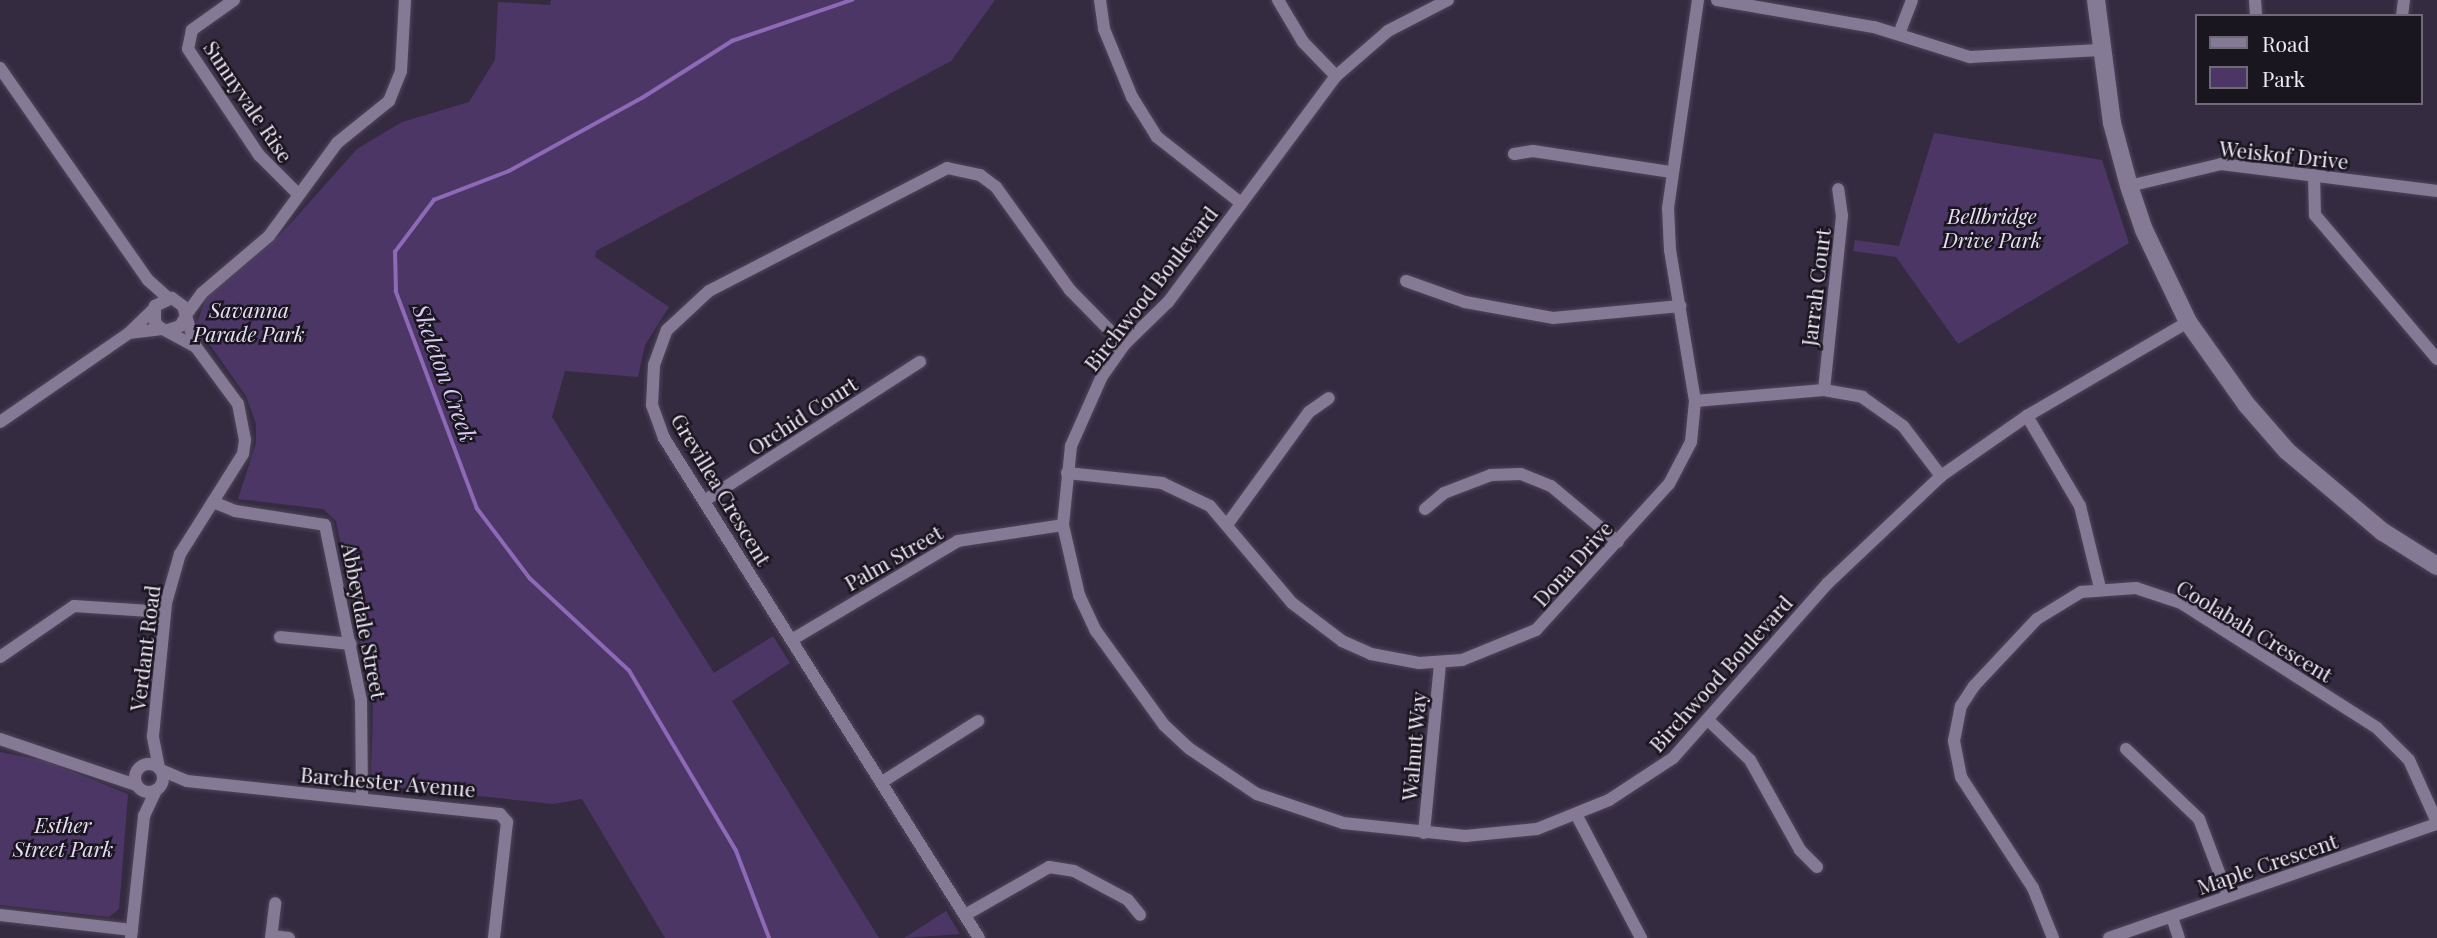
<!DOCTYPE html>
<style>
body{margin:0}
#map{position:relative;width:2437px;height:938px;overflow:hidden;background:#342b41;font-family:"Playfair Display",serif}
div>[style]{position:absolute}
.green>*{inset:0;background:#4c3666}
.stream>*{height:3.5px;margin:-1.75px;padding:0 1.75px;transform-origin:1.75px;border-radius:1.75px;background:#8d69b8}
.roads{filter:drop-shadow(0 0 2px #4e4659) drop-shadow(0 0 2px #4e4659)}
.street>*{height:12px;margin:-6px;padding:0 6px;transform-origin:6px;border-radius:6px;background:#857a95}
.street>.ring{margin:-6px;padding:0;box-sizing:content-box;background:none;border:12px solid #857a95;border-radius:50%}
.secondary>*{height:18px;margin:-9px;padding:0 9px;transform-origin:9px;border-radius:9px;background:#857a95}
span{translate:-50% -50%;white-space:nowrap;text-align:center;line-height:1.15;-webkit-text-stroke:5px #1a1620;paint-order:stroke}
.street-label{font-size:21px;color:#ede7f6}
.park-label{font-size:21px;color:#e7def4;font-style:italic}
.water-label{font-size:23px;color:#dccbf5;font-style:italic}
.legend{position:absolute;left:2195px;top:14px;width:228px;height:91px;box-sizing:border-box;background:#1a1620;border:2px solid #6e6a76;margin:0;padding:9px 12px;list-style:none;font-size:21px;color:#ede7f6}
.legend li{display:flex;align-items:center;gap:14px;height:35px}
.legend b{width:35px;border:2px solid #6e6a76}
</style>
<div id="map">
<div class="green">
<i style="clip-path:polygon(551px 0,995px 0,951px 61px,596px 251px,595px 257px,669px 307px,645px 345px,638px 377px,565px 371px,552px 417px,714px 673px,773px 636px,790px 663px,732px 701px,879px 938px,665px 938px,582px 799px,553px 804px,377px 785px,371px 779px,373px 707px,336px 521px,323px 509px,238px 499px,256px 443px,256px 424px,246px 396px,196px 325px,207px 296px,282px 233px,357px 149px,402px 122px,469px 102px,495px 60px,498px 2px,550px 5px)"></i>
<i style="clip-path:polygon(1934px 133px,2102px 160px,2129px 243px,1958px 344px,1896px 257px,1853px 251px,1855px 240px,1899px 246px)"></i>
<i style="clip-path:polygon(0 752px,46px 761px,128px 794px,119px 909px,109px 917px,0 905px)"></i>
<i style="clip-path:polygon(946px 911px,960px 934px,904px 938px)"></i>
</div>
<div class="stream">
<i style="left:769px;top:938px;width:93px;rotate:-110.8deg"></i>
<i style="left:736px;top:851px;width:209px;rotate:-120.7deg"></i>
<i style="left:629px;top:671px;width:135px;rotate:-137.1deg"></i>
<i style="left:530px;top:579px;width:88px;rotate:-127.1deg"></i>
<i style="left:477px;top:509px;width:232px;rotate:-110.5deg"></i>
<i style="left:396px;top:292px;width:40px;rotate:-91.4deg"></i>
<i style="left:395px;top:252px;width:65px;rotate:-53.1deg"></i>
<i style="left:434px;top:200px;width:80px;rotate:-21.1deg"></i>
<i style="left:509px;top:171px;width:152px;rotate:-28.8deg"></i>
<i style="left:642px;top:98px;width:107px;rotate:-32.3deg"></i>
<i style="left:732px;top:41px;width:127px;rotate:-18.9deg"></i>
</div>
<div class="roads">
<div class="street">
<i style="left:234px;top:0;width:52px;rotate:144.5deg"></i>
<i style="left:192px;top:30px;width:19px;rotate:102deg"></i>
<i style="left:188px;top:49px;width:128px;rotate:56.2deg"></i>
<i style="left:259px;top:155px;width:54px;rotate:45deg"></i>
<i style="left:1100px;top:0;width:29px;rotate:82deg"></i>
<i style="left:1104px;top:29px;width:74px;rotate:67.6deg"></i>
<i style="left:1132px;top:97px;width:47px;rotate:58deg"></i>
<i style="left:1157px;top:137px;width:107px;rotate:38.2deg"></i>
<i style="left:1278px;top:0;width:49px;rotate:59.2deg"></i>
<i style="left:1303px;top:42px;width:47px;rotate:45.9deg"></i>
<i style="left:1448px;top:0;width:68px;rotate:152.7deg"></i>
<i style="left:1388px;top:31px;width:69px;rotate:139.1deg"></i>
<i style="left:1336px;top:76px;width:282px;rotate:126.6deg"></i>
<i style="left:1168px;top:302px;width:62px;rotate:135.7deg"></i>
<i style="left:1124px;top:345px;width:38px;rotate:125deg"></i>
<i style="left:1102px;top:376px;width:77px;rotate:113.9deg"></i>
<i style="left:1071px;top:446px;width:79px;rotate:95.8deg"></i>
<i style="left:1063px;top:525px;width:72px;rotate:77.1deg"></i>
<i style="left:1079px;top:595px;width:40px;rotate:65deg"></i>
<i style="left:1096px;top:631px;width:116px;rotate:54.1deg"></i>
<i style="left:1164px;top:725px;width:35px;rotate:43deg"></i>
<i style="left:1190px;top:749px;width:81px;rotate:33.9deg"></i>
<i style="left:1257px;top:794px;width:91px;rotate:18.6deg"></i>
<i style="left:1343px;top:823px;width:123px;rotate:6.1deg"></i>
<i style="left:1465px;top:836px;width:72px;rotate:-5.6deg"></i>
<i style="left:1537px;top:829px;width:78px;rotate:-21.9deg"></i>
<i style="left:1609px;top:800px;width:77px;rotate:-33.3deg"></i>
<i style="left:1673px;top:758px;width:234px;rotate:-48.5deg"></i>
<i style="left:1828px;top:583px;width:156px;rotate:-43.4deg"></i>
<i style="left:1941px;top:476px;width:105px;rotate:-34.9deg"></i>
<i style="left:2027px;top:416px;width:186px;rotate:-30.3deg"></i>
<i style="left:1717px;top:0;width:159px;rotate:9.8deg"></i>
<i style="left:1874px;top:27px;width:101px;rotate:17.4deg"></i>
<i style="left:1970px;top:57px;width:130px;rotate:-3.1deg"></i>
<i style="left:2255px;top:0;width:14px;rotate:86deg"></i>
<i style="left:2402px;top:16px;width:16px;rotate:-83deg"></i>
<i style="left:1899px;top:34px;width:36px;rotate:-69deg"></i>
<i style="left:0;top:68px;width:259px;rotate:55.1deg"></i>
<i style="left:148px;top:280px;width:27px;rotate:42deg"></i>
<i style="left:1514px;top:154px;width:19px;rotate:-9deg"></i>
<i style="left:1533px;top:151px;width:140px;rotate:8.7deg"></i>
<i style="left:2314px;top:175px;width:40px;rotate:88.6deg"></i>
<i style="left:2315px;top:215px;width:189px;rotate:49.7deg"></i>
<i style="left:2129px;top:186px;width:95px;rotate:-13.4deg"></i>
<i style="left:2221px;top:164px;width:218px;rotate:7.1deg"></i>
<i style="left:1406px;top:281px;width:63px;rotate:19.6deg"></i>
<i style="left:1465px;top:302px;width:89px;rotate:10.3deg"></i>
<i style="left:1553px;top:318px;width:128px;rotate:-5.4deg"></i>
<i style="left:186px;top:315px;width:27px;rotate:-54deg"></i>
<i style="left:202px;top:293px;width:88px;rotate:-40.4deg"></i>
<i style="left:269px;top:236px;width:115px;rotate:-53.8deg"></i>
<i style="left:337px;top:143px;width:67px;rotate:-38.9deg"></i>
<i style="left:389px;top:101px;width:32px;rotate:-68deg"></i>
<i style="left:401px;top:71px;width:71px;rotate:-86.8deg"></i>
<i style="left:168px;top:330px;width:13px;rotate:-18deg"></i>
<i style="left:180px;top:326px;width:12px;rotate:-59deg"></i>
<i style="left:186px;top:316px;width:10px;rotate:-107deg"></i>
<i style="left:183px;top:306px;width:14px;rotate:-144deg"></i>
<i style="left:172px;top:298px;width:19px;rotate:155deg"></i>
<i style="left:155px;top:306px;width:16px;rotate:90deg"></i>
<i style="left:155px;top:322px;width:6px;rotate:51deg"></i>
<i style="left:159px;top:327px;width:42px;rotate:28.4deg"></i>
<i style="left:129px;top:333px;width:33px;rotate:-7deg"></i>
<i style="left:1824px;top:390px;width:175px;rotate:-84.1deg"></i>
<i style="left:1842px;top:216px;width:27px;rotate:-98deg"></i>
<i style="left:1695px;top:401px;width:129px;rotate:-4.9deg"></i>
<i style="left:1824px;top:390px;width:39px;rotate:10deg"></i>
<i style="left:1862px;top:397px;width:50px;rotate:35.3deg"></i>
<i style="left:1903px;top:426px;width:63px;rotate:52.8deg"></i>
<i style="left:2027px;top:416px;width:104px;rotate:59.5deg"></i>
<i style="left:2080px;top:506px;width:84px;rotate:76.3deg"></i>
<i style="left:0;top:422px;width:157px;rotate:-34.6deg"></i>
<i style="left:129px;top:333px;width:35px;rotate:-44deg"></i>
<i style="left:1067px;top:473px;width:96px;rotate:6deg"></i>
<i style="left:1162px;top:483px;width:53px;rotate:25.6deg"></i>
<i style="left:1210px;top:506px;width:127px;rotate:49.8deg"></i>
<i style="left:1292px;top:603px;width:63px;rotate:37.2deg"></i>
<i style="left:1342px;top:641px;width:32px;rotate:24deg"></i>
<i style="left:1371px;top:654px;width:49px;rotate:10.6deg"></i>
<i style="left:1419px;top:663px;width:43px;rotate:-4deg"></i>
<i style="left:1462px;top:660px;width:80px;rotate:-22.1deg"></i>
<i style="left:1536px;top:630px;width:197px;rotate:-47.7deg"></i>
<i style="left:1669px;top:484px;width:47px;rotate:-62.4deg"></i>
<i style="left:1691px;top:442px;width:41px;rotate:-84.4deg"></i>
<i style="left:1695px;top:401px;width:153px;rotate:-99.4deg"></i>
<i style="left:1670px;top:250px;width:42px;rotate:-92.7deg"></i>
<i style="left:1668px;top:208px;width:210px;rotate:-81.8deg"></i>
<i style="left:704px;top:501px;width:257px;rotate:-32.8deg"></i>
<i style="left:213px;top:502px;width:24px;rotate:22deg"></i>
<i style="left:235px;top:511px;width:91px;rotate:8.8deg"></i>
<i style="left:325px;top:525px;width:179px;rotate:78.4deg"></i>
<i style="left:361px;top:700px;width:97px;rotate:89.4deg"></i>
<i style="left:1425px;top:509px;width:25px;rotate:-40deg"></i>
<i style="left:1444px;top:493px;width:50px;rotate:-21deg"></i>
<i style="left:1491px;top:475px;width:30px;rotate:-2deg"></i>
<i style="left:1521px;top:474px;width:32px;rotate:22deg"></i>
<i style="left:1551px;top:486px;width:87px;rotate:39.9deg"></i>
<i style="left:1229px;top:522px;width:136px;rotate:-54deg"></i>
<i style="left:1309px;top:412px;width:24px;rotate:-35deg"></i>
<i style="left:280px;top:637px;width:71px;rotate:5.6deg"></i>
<i style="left:793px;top:639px;width:192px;rotate:-30.7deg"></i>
<i style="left:958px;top:541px;width:106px;rotate:-8.7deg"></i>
<i style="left:0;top:657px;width:90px;rotate:-34.6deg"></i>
<i style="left:74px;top:606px;width:91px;rotate:3.8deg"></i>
<i style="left:1708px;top:720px;width:58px;rotate:43.6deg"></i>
<i style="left:1750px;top:760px;width:103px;rotate:60.9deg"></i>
<i style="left:1800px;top:850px;width:24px;rotate:45deg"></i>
<i style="left:0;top:739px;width:144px;rotate:18.7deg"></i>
<i style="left:2126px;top:749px;width:101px;rotate:43.8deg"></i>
<i style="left:2199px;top:819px;width:82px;rotate:69.4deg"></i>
<i class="ring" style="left:135px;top:764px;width:16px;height:16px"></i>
<i style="left:159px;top:768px;width:33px;rotate:-101deg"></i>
<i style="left:153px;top:736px;width:134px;rotate:-84.4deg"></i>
<i style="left:166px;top:603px;width:51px;rotate:-74.1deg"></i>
<i style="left:180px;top:554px;width:118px;rotate:-57.8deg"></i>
<i style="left:243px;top:454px;width:14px;rotate:-82deg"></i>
<i style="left:245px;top:440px;width:37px;rotate:-101deg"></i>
<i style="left:238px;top:404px;width:71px;rotate:-126.4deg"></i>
<i style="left:196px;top:347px;width:33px;rotate:-108deg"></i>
<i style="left:161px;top:770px;width:28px;rotate:23deg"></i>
<i style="left:187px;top:781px;width:315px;rotate:6deg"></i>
<i style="left:500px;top:814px;width:11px;rotate:49deg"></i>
<i style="left:507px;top:822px;width:117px;rotate:96.4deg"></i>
<i style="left:882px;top:782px;width:114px;rotate:-32.4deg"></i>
<i style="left:1577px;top:816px;width:138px;rotate:62.3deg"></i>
<i style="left:1424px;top:833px;width:171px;rotate:-84.6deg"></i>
<i style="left:0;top:915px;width:133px;rotate:6.5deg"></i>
<i style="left:965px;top:915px;width:97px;rotate:-29.7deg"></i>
<i style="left:1049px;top:867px;width:25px;rotate:9deg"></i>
<i style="left:1074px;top:871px;width:61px;rotate:28.2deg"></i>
<i style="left:1128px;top:900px;width:19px;rotate:51deg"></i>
<i style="left:2172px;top:917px;width:22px;rotate:72deg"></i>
<i style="left:272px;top:936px;width:17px;rotate:7deg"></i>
<i style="left:131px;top:938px;width:123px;rotate:-83.9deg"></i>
<i style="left:144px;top:816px;width:29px;rotate:-65deg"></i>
<i style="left:271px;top:938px;width:35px;rotate:-83deg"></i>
<i style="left:979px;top:938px;width:591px;rotate:-122.21deg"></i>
<i style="left:664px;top:438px;width:35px;rotate:-110deg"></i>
<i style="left:652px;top:405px;width:40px;rotate:-87.1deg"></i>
<i style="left:654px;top:365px;width:37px;rotate:-70deg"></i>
<i style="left:667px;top:330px;width:57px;rotate:-42.9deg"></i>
<i style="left:709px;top:291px;width:268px;rotate:-27.3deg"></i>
<i style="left:947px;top:168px;width:34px;rotate:12deg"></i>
<i style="left:980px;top:175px;width:20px;rotate:37deg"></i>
<i style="left:996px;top:187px;width:127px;rotate:54.3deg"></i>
<i style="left:1070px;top:290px;width:77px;rotate:45.5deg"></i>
<i style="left:2053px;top:938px;width:54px;rotate:-111.8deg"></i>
<i style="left:2033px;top:888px;width:132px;rotate:-123deg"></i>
<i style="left:1961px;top:777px;width:37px;rotate:-101deg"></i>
<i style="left:1954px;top:741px;width:36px;rotate:-79deg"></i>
<i style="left:1961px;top:706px;width:24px;rotate:-57deg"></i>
<i style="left:1974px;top:686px;width:92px;rotate:-46.8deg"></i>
<i style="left:2037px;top:619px;width:52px;rotate:-31.5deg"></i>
<i style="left:2081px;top:592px;width:55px;rotate:-4.2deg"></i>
<i style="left:2136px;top:588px;width:47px;rotate:18.4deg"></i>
<i style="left:2181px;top:603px;width:232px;rotate:32.5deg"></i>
<i style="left:2377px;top:728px;width:45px;rotate:45deg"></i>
<i style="left:2409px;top:760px;width:68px;rotate:65.7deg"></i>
<i style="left:2109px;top:938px;width:347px;rotate:-19.2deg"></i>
</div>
<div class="secondary">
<i style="left:2096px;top:0;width:124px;rotate:82.6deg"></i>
<i style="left:2112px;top:123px;width:65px;rotate:74.9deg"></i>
<i style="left:2129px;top:186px;width:46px;rotate:71.2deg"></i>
<i style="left:2144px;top:230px;width:102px;rotate:64.4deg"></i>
<i style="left:2188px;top:322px;width:100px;rotate:54.7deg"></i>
<i style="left:2246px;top:404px;width:62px;rotate:48.9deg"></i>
<i style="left:2287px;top:451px;width:126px;rotate:40.2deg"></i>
<i style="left:2383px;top:532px;width:64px;rotate:32.2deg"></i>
</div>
</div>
<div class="street-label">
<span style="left:249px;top:101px;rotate:56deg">Sunnyvale Rise</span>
<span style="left:2284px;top:154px;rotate:6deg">Weiskof Drive</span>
<span style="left:1815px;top:287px;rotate:-83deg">Jarrah Court</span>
<span style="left:1150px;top:288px;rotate:-52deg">Birchwood Boulevard</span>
<span style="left:802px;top:415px;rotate:-33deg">Orchid Court</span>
<span style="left:722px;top:489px;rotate:59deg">Grevillea Crescent</span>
<span style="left:893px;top:557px;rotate:-30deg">Palm Street</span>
<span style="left:1572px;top:563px;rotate:-48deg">Dona Drive</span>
<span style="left:365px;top:621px;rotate:79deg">Abbeydale Street</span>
<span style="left:2255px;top:630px;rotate:31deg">Coolabah Crescent</span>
<span style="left:144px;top:648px;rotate:-83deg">Verdant Road</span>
<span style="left:1720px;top:673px;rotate:-48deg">Birchwood Boulevard</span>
<span style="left:1413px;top:746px;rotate:-85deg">Walnut Way</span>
<span style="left:388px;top:781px;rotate:5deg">Barchester Avenue</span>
<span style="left:2267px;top:863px;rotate:-19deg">Maple Crescent</span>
</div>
<div class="park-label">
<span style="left:1992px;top:227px">Bellbridge<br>Drive Park</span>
<span style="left:249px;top:321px">Savanna<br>Parade Park</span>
<span style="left:63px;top:836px">Esther<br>Street Park</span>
</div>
<div class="water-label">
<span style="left:445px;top:373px;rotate:70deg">Skeleton Creek</span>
</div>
<ul class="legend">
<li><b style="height:9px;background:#857a95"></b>Road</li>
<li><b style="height:19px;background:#4c3666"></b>Park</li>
</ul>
</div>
